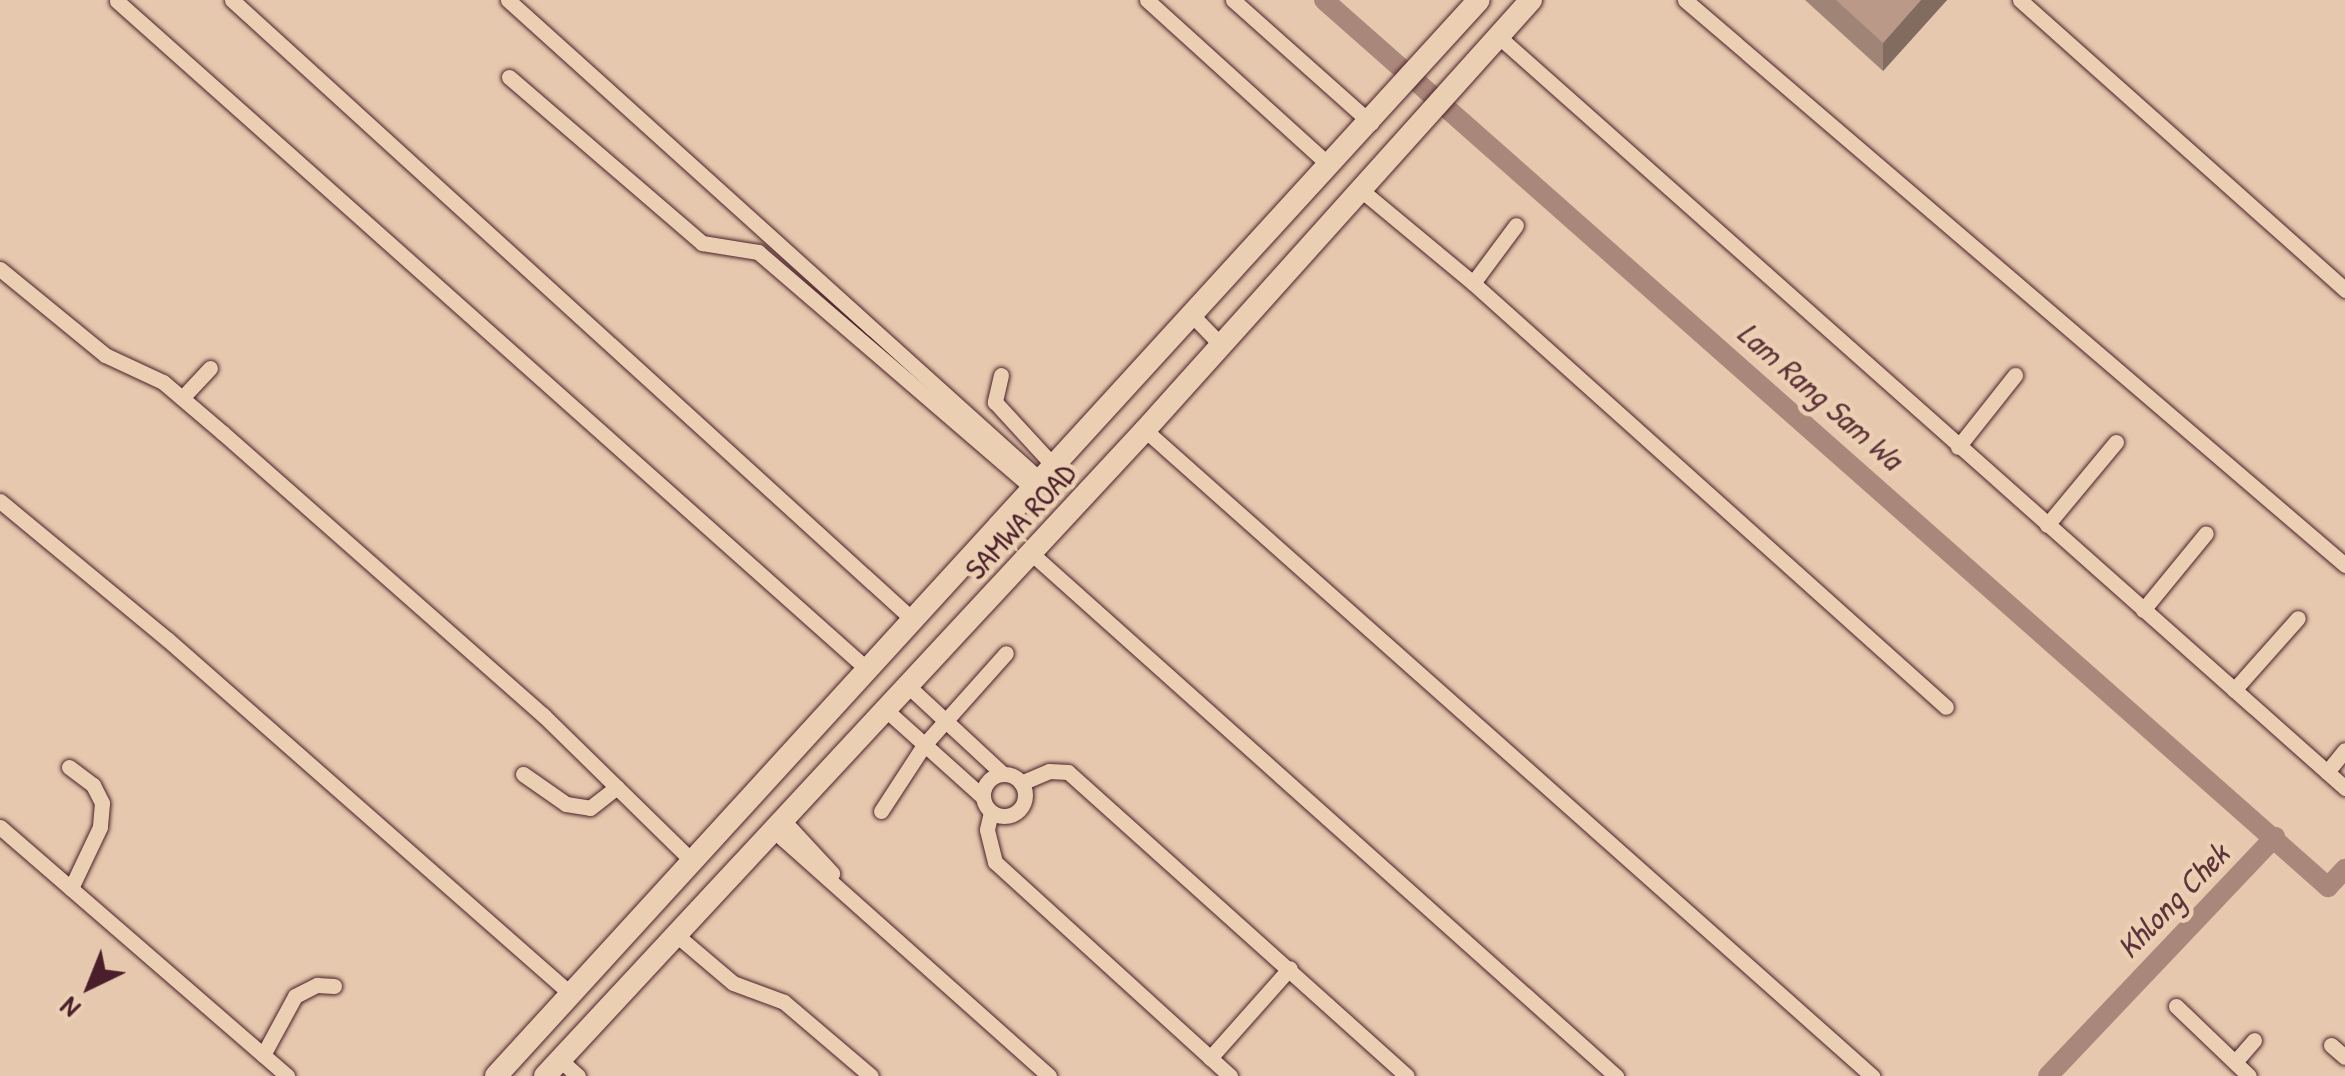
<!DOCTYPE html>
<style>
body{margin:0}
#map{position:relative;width:2345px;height:1076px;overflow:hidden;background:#e5c8ad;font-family:"Patrick Hand",sans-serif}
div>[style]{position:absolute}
.canal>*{height:20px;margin:-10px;padding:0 10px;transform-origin:10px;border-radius:10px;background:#aa877b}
.roads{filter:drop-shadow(0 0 2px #4a1f2b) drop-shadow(0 0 2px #4a1f2b)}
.street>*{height:15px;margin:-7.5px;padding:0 7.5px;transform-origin:7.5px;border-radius:7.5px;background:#ebcfb2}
.street>.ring{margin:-7.5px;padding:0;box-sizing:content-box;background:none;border:15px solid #ebcfb2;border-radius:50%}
.secondary>*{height:22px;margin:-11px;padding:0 11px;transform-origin:11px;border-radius:11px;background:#ebcfb2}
.wall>*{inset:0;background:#a08475}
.shaded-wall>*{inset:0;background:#826b5f}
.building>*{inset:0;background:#ba9988}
span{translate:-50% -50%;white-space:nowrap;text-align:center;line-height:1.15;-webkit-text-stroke:9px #ebcfb2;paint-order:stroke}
.street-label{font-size:30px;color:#4a1f2b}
.water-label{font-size:32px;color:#5d343b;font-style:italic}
.north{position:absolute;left:40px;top:936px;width:100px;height:100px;-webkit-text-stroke:8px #ebcfb2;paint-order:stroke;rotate:223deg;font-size:28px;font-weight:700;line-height:40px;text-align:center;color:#4a1f2b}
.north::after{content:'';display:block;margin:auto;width:35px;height:45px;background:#4a1f2b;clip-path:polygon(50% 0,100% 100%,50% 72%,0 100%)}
</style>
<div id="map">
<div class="canal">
<i style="left:1324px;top:0;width:1340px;rotate:41.46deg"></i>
<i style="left:2328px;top:887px;width:25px;rotate:-47deg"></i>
<i style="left:2048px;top:1076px;width:330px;rotate:-46.5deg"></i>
</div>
<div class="roads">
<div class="street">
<i style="left:232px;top:0;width:920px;rotate:42.31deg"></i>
<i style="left:508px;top:0;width:715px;rotate:42.05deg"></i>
<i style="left:1147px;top:0;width:247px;rotate:42.2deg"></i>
<i style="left:1233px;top:0;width:185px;rotate:41.7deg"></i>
<i style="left:1685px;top:0;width:869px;rotate:40.57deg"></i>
<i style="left:2020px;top:0;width:436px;rotate:41.7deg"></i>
<i style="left:117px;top:1px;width:1003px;rotate:41.69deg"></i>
<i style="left:1498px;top:36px;width:1133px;rotate:41.6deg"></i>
<i style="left:509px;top:77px;width:255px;rotate:40.7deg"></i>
<i style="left:702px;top:243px;width:57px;rotate:9.1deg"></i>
<i style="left:758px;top:252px;width:362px;rotate:40.7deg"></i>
<i style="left:1361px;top:190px;width:146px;rotate:39.7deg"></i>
<i style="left:1473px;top:283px;width:72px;rotate:-53.4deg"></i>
<i style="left:0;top:269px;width:136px;rotate:39.3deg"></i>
<i style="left:105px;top:355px;width:64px;rotate:25deg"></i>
<i style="left:163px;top:382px;width:79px;rotate:40.4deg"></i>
<i style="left:223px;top:433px;width:427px;rotate:41.4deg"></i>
<i style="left:543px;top:715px;width:206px;rotate:44.4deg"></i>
<i style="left:1473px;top:283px;width:635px;rotate:41.87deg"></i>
<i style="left:1193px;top:316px;width:37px;rotate:46deg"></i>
<i style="left:1001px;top:375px;width:28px;rotate:103deg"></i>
<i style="left:995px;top:402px;width:86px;rotate:47.4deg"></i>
<i style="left:182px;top:398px;width:41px;rotate:-47deg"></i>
<i style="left:1145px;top:430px;width:973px;rotate:41.62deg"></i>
<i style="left:1958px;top:447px;width:92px;rotate:-51.6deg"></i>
<i style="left:0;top:501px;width:217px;rotate:39.6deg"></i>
<i style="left:167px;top:639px;width:539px;rotate:41.32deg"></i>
<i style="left:2047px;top:525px;width:108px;rotate:-50.3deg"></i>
<i style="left:1031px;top:553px;width:785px;rotate:41.8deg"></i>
<i style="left:2143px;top:610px;width:99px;rotate:-50.7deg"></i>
<i style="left:908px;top:686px;width:129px;rotate:42.8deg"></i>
<i style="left:2234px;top:690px;width:96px;rotate:-48.4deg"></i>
<i style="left:886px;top:710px;width:130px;rotate:41.9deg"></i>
<i style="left:69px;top:767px;width:30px;rotate:37deg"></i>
<i style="left:93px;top:785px;width:20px;rotate:63deg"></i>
<i style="left:102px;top:803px;width:24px;rotate:95deg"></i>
<i style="left:100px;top:827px;width:68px;rotate:115.4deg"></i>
<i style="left:2327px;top:772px;width:28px;rotate:-51deg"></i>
<i style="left:523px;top:774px;width:52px;rotate:34.9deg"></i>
<i style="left:566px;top:804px;width:24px;rotate:9deg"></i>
<i style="left:590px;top:808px;width:34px;rotate:-38deg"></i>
<i class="ring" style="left:983px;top:774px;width:27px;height:27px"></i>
<i style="left:1021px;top:783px;width:30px;rotate:-23deg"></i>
<i style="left:1049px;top:771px;width:19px;rotate:3deg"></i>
<i style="left:1068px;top:772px;width:455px;rotate:41.9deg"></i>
<i style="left:881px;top:811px;width:79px;rotate:-56.9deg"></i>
<i style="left:924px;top:745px;width:123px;rotate:-48.3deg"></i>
<i style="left:991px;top:812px;width:18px;rotate:103deg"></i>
<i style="left:987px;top:830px;width:33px;rotate:76deg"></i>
<i style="left:995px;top:862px;width:318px;rotate:42.3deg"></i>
<i style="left:782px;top:819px;width:74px;rotate:47.2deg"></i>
<i style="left:0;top:827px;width:380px;rotate:40.9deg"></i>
<i style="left:772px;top:829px;width:371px;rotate:41.7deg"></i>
<i style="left:674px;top:933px;width:77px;rotate:40.3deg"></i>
<i style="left:733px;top:983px;width:54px;rotate:20.4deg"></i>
<i style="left:784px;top:1002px;width:114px;rotate:40.4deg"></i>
<i style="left:2176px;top:1006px;width:101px;rotate:43.8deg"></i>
<i style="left:2331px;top:1045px;width:18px;rotate:41deg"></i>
<i style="left:263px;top:1055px;width:67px;rotate:-61.5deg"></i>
<i style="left:295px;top:996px;width:25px;rotate:-27deg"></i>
<i style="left:317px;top:985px;width:17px;rotate:3deg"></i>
<i style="left:558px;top:1058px;width:27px;rotate:42deg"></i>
<i style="left:1210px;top:1058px;width:120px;rotate:-48.4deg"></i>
<i style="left:2235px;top:1062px;width:29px;rotate:-49deg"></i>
</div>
<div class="secondary">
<i style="left:496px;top:1076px;width:1457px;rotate:-47.59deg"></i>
<i style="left:545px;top:1076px;width:882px;rotate:-47.11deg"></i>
<i style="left:1145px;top:430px;width:578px;rotate:-48.09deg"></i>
</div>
</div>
<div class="wall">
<i style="clip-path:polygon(1805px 0,1947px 0,1883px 71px)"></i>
</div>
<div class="shaded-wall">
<i style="clip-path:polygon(1921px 0,1947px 0,1883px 71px,1883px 43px)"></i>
</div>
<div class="building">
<i style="clip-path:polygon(1836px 0,1921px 0,1883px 43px)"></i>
</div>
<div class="street-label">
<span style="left:1020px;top:521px;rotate:-47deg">SAMWA ROAD</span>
</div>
<div class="water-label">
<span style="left:1820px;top:396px;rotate:41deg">Lam Rang Sam Wa</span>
<span style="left:2173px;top:901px;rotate:-46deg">Khlong Chek</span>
</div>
<div class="north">N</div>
</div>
